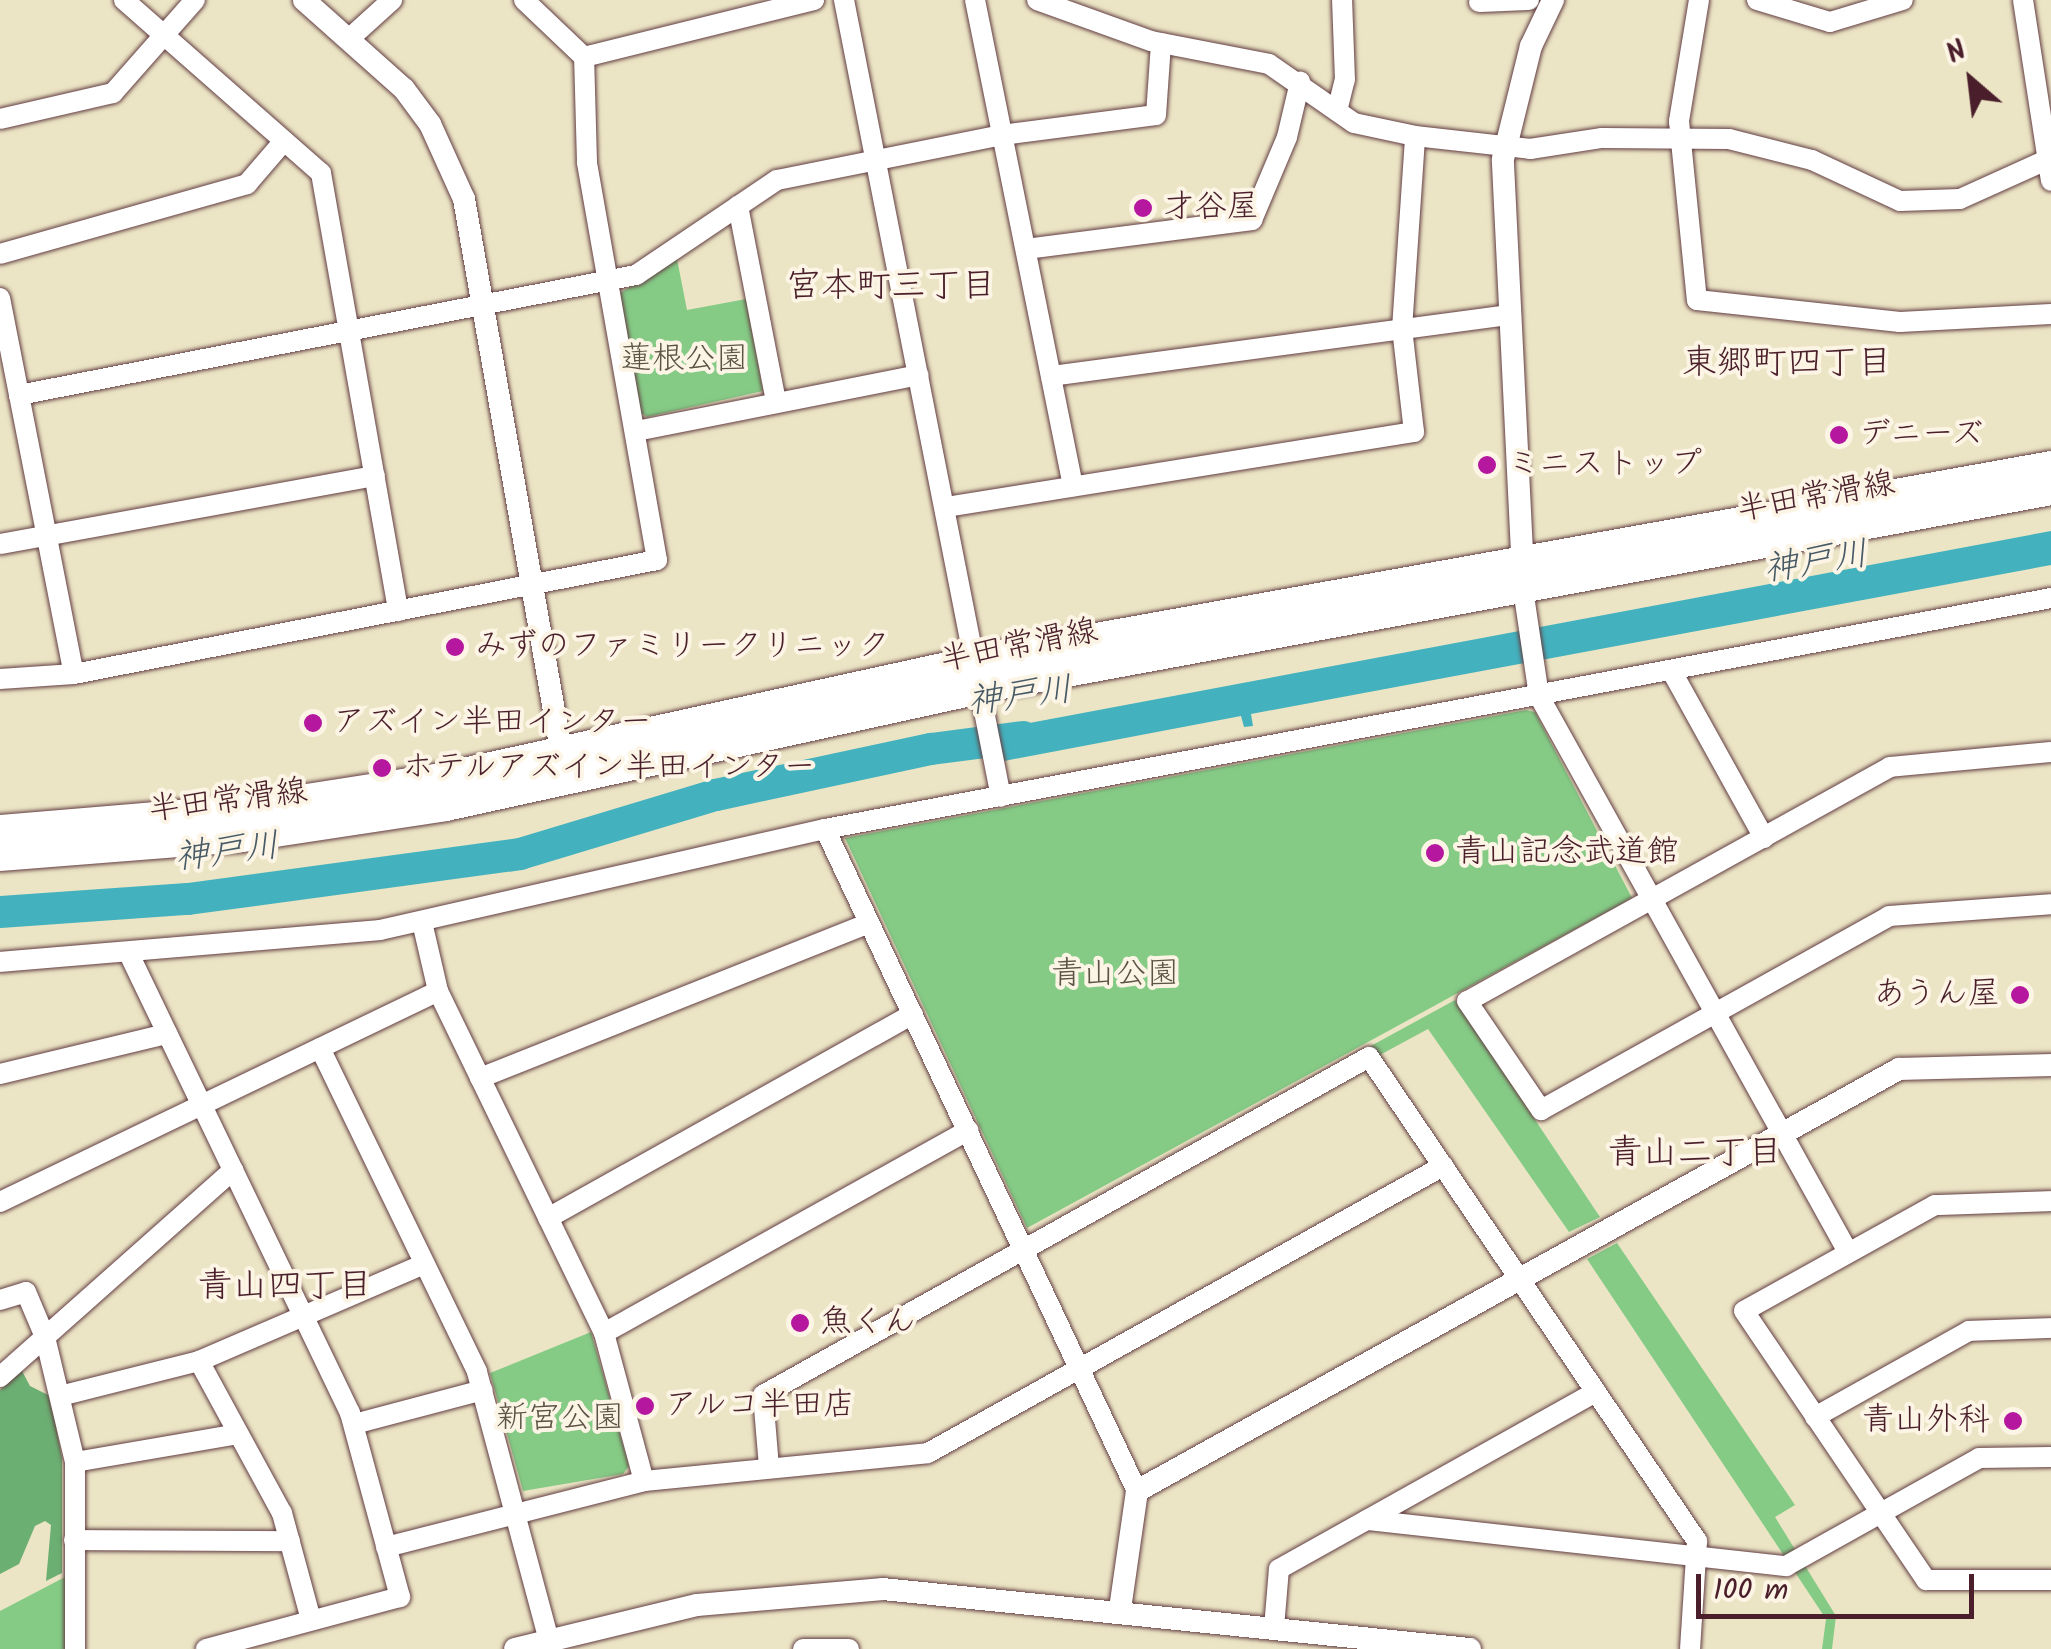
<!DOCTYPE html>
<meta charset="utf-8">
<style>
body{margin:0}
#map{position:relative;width:2051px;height:1649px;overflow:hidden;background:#ece5c5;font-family:Kalam,"Klee One",sans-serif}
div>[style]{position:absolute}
.green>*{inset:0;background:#85cb86}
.forest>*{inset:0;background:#6caf73}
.water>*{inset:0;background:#43b2be}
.river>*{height:32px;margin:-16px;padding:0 16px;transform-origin:16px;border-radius:16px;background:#43b2be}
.roads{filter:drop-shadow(0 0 2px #623d42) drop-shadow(0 0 2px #623d42)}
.minor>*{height:20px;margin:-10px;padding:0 10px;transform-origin:10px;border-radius:10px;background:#fff}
.tertiary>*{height:22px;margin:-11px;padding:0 11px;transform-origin:11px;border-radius:11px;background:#fff}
.primary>*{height:30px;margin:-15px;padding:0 15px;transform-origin:15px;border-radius:15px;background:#fff}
.dots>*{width:28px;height:28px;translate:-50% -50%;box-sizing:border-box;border:5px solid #fcf5e5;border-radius:50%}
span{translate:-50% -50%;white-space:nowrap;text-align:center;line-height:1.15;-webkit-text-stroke:8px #fcf5e5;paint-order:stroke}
.poi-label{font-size:32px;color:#4a1f2b}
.left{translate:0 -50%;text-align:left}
.right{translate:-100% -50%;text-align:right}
.park-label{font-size:32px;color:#5c5346}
.street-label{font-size:32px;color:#4a1f2b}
.neighbourhood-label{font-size:35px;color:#4a1f2b}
.water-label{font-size:35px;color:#475a66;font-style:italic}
.north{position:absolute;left:1921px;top:30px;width:100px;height:100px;-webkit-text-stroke:8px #fcf5e5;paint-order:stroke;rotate:332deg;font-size:28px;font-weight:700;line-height:40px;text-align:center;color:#4a1f2b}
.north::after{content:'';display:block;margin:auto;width:35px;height:45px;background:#4a1f2b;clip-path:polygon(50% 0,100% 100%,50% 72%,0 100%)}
.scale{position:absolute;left:1696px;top:1574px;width:278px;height:45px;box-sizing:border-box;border:5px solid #4a1f2b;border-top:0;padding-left:12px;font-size:30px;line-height:35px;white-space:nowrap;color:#4a1f2b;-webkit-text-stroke:8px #fcf5e5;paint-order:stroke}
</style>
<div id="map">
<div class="green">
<i style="clip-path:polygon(677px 259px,687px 310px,746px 299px,763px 391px,647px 417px,641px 413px,620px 293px)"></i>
<i style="clip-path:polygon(1526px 710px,1535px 712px,1632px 898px,1027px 1228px,845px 838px)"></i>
<i style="clip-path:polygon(1455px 1000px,1600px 1217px,1569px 1232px,1428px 1029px,1378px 1056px,1369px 1047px)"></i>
<i style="clip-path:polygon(1617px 1243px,1795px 1505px,1775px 1517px,1836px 1616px,1832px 1649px,1822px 1649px,1826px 1619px,1587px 1259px)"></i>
<i style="clip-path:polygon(591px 1332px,629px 1466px,623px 1474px,523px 1491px,490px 1373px)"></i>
<i style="clip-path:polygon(65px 1577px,66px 1649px,0 1649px,0 1611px)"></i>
</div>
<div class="forest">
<i style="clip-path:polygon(22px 1371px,30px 1386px,50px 1396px,62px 1458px,62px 1573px,46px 1581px,51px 1525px,45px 1521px,35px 1526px,19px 1564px,0 1574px,0 1390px)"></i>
</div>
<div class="water">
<i style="clip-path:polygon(2051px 531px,2051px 565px,1251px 714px,1253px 726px,1244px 727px,1241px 716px,1004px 761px,998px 729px)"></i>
</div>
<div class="river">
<i style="left:0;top:912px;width:188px;rotate:-4deg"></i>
<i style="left:188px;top:899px;width:335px;rotate:-7.7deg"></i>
<i style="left:520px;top:854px;width:205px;rotate:-16.8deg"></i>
<i style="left:716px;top:795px;width:220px;rotate:-12.1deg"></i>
<i style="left:931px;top:749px;width:93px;rotate:-7.4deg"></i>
</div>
<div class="roads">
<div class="minor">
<i style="left:124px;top:0;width:262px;rotate:41.3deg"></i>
<i style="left:321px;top:173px;width:445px;rotate:80deg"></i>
<i style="left:524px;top:0;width:83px;rotate:43.5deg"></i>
<i style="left:584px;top:57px;width:237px;rotate:-13.9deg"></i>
<i style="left:844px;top:0;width:812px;rotate:78.86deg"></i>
<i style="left:975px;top:0;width:496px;rotate:78.6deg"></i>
<i style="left:1037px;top:0;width:121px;rotate:19.8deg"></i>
<i style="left:1151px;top:41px;width:120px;rotate:11deg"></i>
<i style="left:1269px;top:64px;width:103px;rotate:34.8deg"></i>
<i style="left:1354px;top:123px;width:62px;rotate:12deg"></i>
<i style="left:1415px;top:136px;width:116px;rotate:6.4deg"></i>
<i style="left:1530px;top:149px;width:73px;rotate:-8.7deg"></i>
<i style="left:1602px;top:138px;width:127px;rotate:0.5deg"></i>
<i style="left:1729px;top:139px;width:86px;rotate:14.2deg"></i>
<i style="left:1812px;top:160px;width:97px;rotate:25deg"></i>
<i style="left:1900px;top:201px;width:60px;rotate:-1.9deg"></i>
<i style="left:1960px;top:199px;width:100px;rotate:-24.3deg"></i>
<i style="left:1699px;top:0;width:123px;rotate:99.4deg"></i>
<i style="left:1679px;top:121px;width:180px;rotate:84.3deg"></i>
<i style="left:1697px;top:300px;width:204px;rotate:6.2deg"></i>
<i style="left:1900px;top:322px;width:151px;rotate:-3deg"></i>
<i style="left:1757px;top:0;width:76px;rotate:16.8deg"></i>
<i style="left:1830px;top:22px;width:76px;rotate:-16.8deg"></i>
<i style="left:2023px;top:0;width:183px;rotate:81.2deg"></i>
<i style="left:1479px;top:2px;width:50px;rotate:-2.3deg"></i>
<i style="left:350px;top:38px;width:57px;rotate:-42.1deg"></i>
<i style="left:1337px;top:111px;width:32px;rotate:-76deg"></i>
<i style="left:1345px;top:80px;width:80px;rotate:-92.1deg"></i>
<i style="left:0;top:119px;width:116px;rotate:-13deg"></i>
<i style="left:113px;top:93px;width:124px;rotate:-48.6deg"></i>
<i style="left:738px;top:206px;width:200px;rotate:79deg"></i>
<i style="left:1026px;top:249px;width:228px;rotate:-7.3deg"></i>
<i style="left:1252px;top:220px;width:90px;rotate:-67.1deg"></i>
<i style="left:1287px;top:137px;width:57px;rotate:-76.7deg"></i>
<i style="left:0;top:254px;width:257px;rotate:-15.8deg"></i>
<i style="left:247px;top:184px;width:55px;rotate:-49.4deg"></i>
<i style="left:0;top:298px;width:383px;rotate:78.9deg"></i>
<i style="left:1051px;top:376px;width:464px;rotate:-7.6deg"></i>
<i style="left:19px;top:395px;width:629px;rotate:-11.01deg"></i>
<i style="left:636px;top:275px;width:170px;rotate:-34deg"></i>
<i style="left:777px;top:180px;width:229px;rotate:-11.3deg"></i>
<i style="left:1002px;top:135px;width:155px;rotate:-7.4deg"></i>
<i style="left:1156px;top:115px;width:72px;rotate:-86deg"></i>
<i style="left:636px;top:431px;width:288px;rotate:-11.2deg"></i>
<i style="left:946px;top:507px;width:474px;rotate:-9.1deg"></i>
<i style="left:1414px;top:432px;width:104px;rotate:-96.6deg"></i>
<i style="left:1402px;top:329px;width:193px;rotate:-86.1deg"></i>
<i style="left:0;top:544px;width:381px;rotate:-10.3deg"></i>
<i style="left:1523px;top:589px;width:108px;rotate:81.5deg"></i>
<i style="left:1539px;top:696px;width:636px;rotate:60.94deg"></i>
<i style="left:1671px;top:670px;width:192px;rotate:61deg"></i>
<i style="left:0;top:679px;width:74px;rotate:-3.9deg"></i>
<i style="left:74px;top:674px;width:594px;rotate:-11.06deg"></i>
<i style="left:657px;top:560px;width:404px;rotate:-100deg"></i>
<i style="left:587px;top:162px;width:105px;rotate:-91.6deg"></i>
<i style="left:2051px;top:752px;width:162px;rotate:174.7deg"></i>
<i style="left:1890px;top:767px;width:483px;rotate:151deg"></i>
<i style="left:1467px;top:1001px;width:132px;rotate:55.8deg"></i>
<i style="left:1541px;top:1110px;width:398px;rotate:-29.1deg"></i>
<i style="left:1889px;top:916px;width:162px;rotate:-4.2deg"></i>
<i style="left:825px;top:829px;width:732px;rotate:64.77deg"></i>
<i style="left:422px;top:922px;width:71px;rotate:76.9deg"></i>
<i style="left:438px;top:991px;width:380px;rotate:64.1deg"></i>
<i style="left:604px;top:1333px;width:153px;rotate:74.9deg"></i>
<i style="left:130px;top:956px;width:507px;rotate:64.29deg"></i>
<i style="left:350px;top:1413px;width:191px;rotate:74.8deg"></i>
<i style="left:400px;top:1597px;width:201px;rotate:165deg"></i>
<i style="left:0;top:962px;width:381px;rotate:-4.8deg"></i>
<i style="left:380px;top:930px;width:456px;rotate:-12.8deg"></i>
<i style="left:825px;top:829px;width:1248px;rotate:-10.67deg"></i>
<i style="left:320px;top:1048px;width:360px;rotate:64.1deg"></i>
<i style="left:477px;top:1372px;width:278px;rotate:75deg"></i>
<i style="left:0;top:1074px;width:172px;rotate:-13.5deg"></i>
<i style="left:480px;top:1078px;width:419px;rotate:-21.7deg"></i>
<i style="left:2051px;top:1201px;width:116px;rotate:178deg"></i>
<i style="left:1935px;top:1205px;width:218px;rotate:151deg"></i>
<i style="left:1744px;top:1311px;width:325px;rotate:55.9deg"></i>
<i style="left:1926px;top:1580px;width:125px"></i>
<i style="left:0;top:1202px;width:486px;rotate:-25.7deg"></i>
<i style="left:548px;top:1218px;width:418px;rotate:-29.2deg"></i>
<i style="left:0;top:1300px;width:27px;rotate:-17deg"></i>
<i style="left:26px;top:1292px;width:49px;rotate:67.1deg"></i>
<i style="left:45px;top:1337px;width:129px;rotate:76.5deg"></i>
<i style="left:75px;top:1462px;width:187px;rotate:90deg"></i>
<i style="left:604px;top:1333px;width:417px;rotate:-29.1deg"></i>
<i style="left:199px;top:1361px;width:173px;rotate:61.4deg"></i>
<i style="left:282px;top:1513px;width:111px;rotate:74.8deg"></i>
<i style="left:0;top:1377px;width:312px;rotate:-41.6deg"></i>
<i style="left:60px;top:1396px;width:143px;rotate:-14.1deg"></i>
<i style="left:199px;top:1361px;width:245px;rotate:-23.3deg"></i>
<i style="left:1815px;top:1417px;width:176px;rotate:-29.2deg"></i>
<i style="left:1969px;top:1331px;width:82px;rotate:-2.1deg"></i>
<i style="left:354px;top:1424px;width:133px;rotate:-14.8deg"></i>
<i style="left:75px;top:1462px;width:165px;rotate:-9.7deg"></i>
<i style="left:769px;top:1467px;width:72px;rotate:-94.8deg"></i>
<i style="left:763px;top:1395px;width:694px;rotate:-29.15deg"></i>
<i style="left:1369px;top:1057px;width:585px;rotate:55.88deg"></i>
<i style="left:1697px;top:1541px;width:108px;rotate:93.7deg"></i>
<i style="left:1367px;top:1520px;width:422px;rotate:6.3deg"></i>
<i style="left:1786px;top:1566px;width:221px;rotate:-29.2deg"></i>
<i style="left:1979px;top:1458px;width:72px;rotate:-0.8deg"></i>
<i style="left:74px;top:1540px;width:216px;rotate:0.3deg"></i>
<i style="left:386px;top:1547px;width:266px;rotate:-14.3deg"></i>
<i style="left:644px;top:1481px;width:285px;rotate:-5.6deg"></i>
<i style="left:928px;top:1453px;width:590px;rotate:-29.13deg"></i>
<i style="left:1274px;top:1628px;width:59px;rotate:-85.2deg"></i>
<i style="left:1279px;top:1569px;width:363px;rotate:-29.2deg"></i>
<i style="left:803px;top:1649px;width:46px"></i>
</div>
<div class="tertiary">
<i style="left:304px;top:0;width:134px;rotate:41.7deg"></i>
<i style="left:404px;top:89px;width:44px;rotate:53.4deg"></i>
<i style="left:430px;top:124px;width:82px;rotate:65.6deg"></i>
<i style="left:464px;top:199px;width:577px;rotate:80.02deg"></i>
<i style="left:1523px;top:573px;width:414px;rotate:-92.8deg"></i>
<i style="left:1503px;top:159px;width:116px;rotate:-76.1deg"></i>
<i style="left:1531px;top:46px;width:51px;rotate:-64.4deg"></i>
<i style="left:1120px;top:1609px;width:119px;rotate:-81.8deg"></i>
<i style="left:1137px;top:1491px;width:871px;rotate:-28.98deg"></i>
<i style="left:1899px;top:1069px;width:152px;rotate:-1.5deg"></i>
<i style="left:515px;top:1649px;width:187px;rotate:-13.6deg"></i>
<i style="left:697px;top:1605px;width:187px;rotate:-4.9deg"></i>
<i style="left:883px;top:1589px;width:590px;rotate:5.84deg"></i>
</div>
<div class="primary">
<i style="left:0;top:830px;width:238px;rotate:-4.8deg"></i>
<i style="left:237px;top:810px;width:206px;rotate:-8.9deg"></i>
<i style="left:441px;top:778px;width:574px;rotate:-12.37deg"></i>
<i style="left:1002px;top:655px;width:1066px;rotate:-10.21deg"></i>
<i style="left:0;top:856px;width:243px;rotate:-4.5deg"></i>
<i style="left:242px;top:837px;width:206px;rotate:-8.6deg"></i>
<i style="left:446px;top:806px;width:574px;rotate:-12.37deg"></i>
<i style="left:1007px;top:683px;width:1062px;rotate:-10.47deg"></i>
</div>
</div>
<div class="dots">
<i style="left:1143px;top:208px;background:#b5179e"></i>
<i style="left:1839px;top:435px;background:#b5179e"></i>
<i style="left:1487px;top:465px;background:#b5179e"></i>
<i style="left:455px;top:647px;background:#b5179e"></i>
<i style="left:313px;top:723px;background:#b5179e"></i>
<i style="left:382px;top:768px;background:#b5179e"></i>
<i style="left:1435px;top:853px;background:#b5179e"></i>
<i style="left:2020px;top:995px;background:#b5179e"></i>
<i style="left:800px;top:1323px;background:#b5179e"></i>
<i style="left:645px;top:1406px;background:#b5179e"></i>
<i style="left:2013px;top:1421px;background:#b5179e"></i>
</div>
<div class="poi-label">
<span class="left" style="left:1163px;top:208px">才谷屋</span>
<span class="left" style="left:1859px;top:435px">デニーズ</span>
<span class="left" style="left:1507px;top:465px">ミニストップ</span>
<span class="left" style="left:475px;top:647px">みずのファミリークリニック</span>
<span class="left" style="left:333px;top:723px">アズイン半田インター</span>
<span class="left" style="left:402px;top:768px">ホテルアズイン半田インター</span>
<span class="left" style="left:1455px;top:853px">青山記念武道館</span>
<span class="right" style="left:2000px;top:995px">あうん屋</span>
<span class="left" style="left:820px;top:1323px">魚くん</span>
<span class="left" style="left:665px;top:1406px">アルコ半田店</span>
<span class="right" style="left:1990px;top:1421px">青山外科</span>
</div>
<div class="park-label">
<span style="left:684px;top:360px">蓮根公園</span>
<span style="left:1115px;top:975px">青山公園</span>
<span style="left:560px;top:1419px">新宮公園</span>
</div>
<div class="street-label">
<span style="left:1816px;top:498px;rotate:-10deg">半田常滑線</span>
<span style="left:1019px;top:647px;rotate:-11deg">半田常滑線</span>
<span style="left:228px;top:802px;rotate:-7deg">半田常滑線</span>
</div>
<div class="neighbourhood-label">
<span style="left:891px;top:287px">宮本町三丁目</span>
<span style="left:1787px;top:364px">東郷町四丁目</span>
<span style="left:1695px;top:1154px">青山二丁目</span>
<span style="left:285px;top:1287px">青山四丁目</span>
</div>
<div class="water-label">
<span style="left:1816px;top:563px;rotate:-9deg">神戸川</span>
<span style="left:1020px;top:697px;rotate:-7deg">神戸川</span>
<span style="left:227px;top:853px;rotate:-7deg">神戸川</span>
</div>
<div class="north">N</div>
<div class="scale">100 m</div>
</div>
